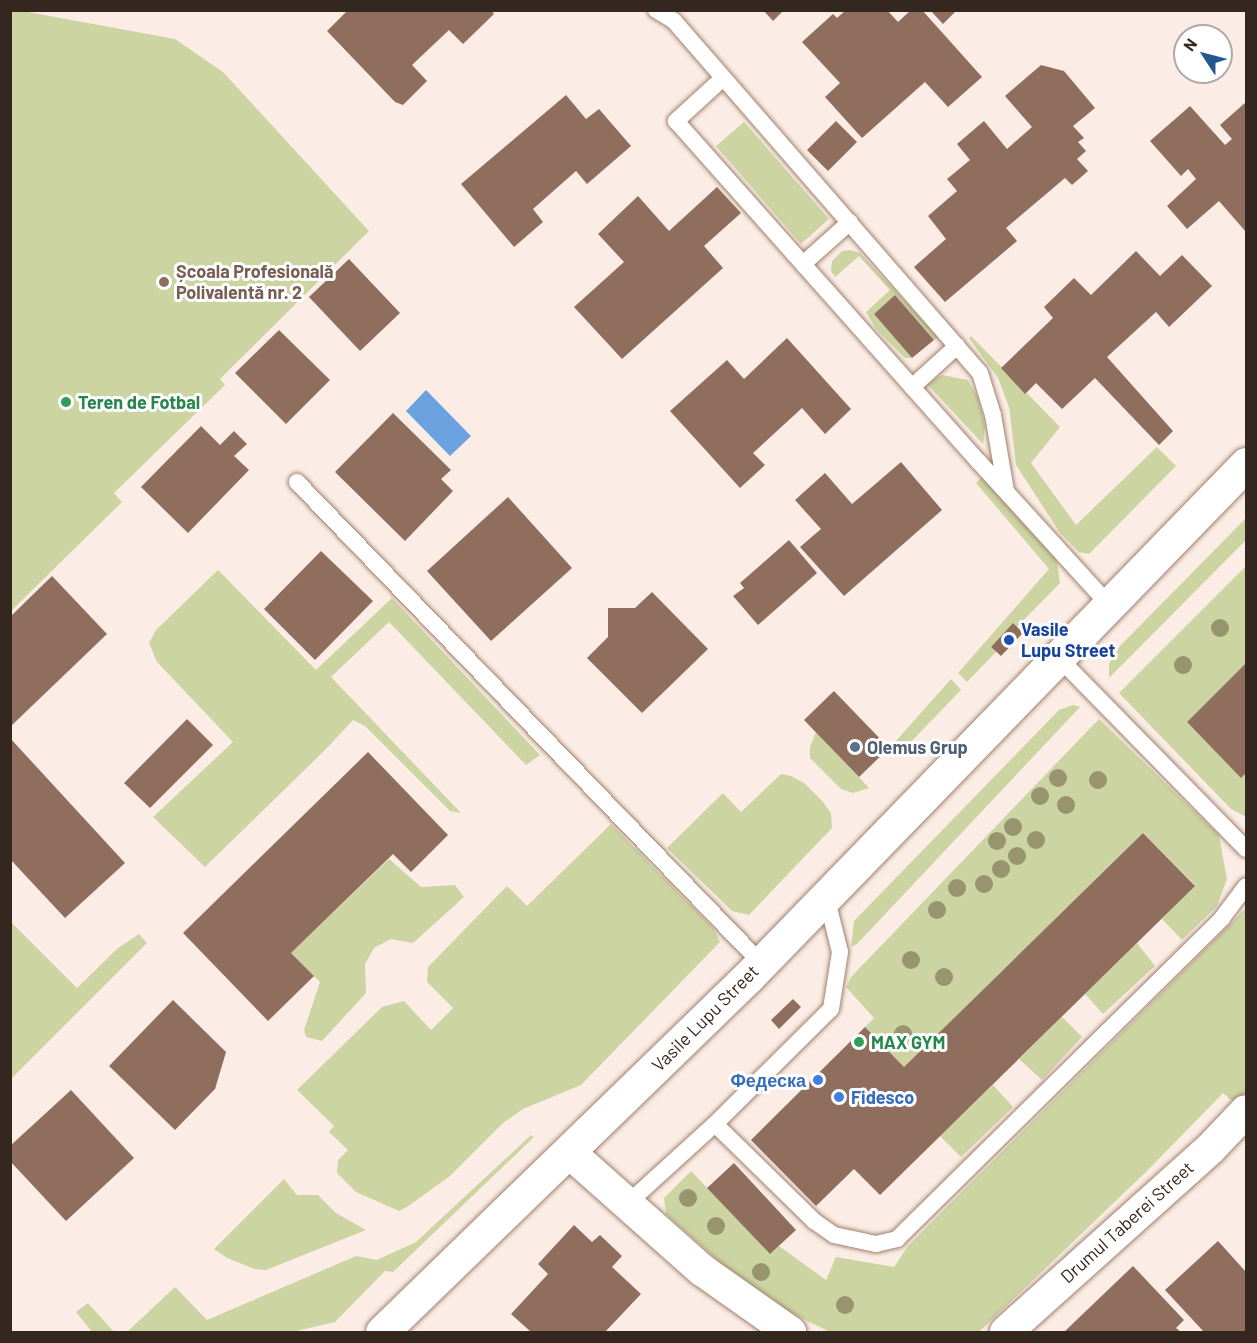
<!DOCTYPE html>
<meta charset="utf-8">
<style>
body{margin:0}
#map{position:relative;width:1257px;height:1343px;overflow:hidden;background:#fbede5;font-family:Barlow,sans-serif}
div>[style]{position:absolute}
.green>*{inset:0;background:#ccd4a2}
.water>*{inset:0;background:#6ba1df}
.building>*{inset:0;background:#8f6e5e}
.roads{filter:drop-shadow(0 0 2px #a1816e) drop-shadow(0 0 2px #a1816e)}
.service>*{height:16px;margin:-8px;padding:0 8px;transform-origin:8px;border-radius:8px;background:#fff}
.minor>*{height:32px;margin:-16px;padding:0 16px;transform-origin:16px;border-radius:16px;background:#fff}
.primary>*{height:33px;margin:-16.5px;padding:0 16.5px;transform-origin:16.5px;border-radius:16.5px;background:#fff}
.trees>*{width:18px;height:18px;margin:-9px;border-radius:50%;background:#97946e}
.dots>*{width:16px;height:16px;translate:-50% -50%;box-sizing:border-box;border:3px solid #fff;border-radius:50%}
span{translate:-50% -50%;white-space:nowrap;text-align:center;line-height:1.15;-webkit-text-stroke:6px #fff;paint-order:stroke}
.education-label{font-size:18px;color:#785e54;font-weight:700}
.left{translate:0 -50%;text-align:left}
.leisure-label{font-size:18px;color:#27864d;font-weight:700}
.transit-label{font-size:18px;color:#164399;font-weight:700}
.service-label{font-size:18px;color:#4e5e75;font-weight:700}
.street-label{font-size:18px;color:#34271f}
.shop-label{font-size:18px;color:#366cbe;font-weight:700}
.right{translate:-100% -50%;text-align:right}
.frame{position:absolute;inset:0;border:12px solid #34271f;pointer-events:none}
.north{position:absolute;left:1173px;top:24px;width:60px;height:60px;box-sizing:border-box;background:#fff;border:2px solid #aea9a5;border-radius:50%;rotate:306deg;font-size:16px;font-weight:700;line-height:24px;text-align:center;color:#34271f}
.north::after{content:'';display:block;margin:auto;width:21px;height:27px;background:#235790;clip-path:polygon(50% 0,100% 100%,50% 72%,0 100%)}
</style>
<div id="map">
<div class="green">
<i style="clip-path:polygon(17px 10px,175px 39px,223px 72px,369px 231px,220px 379px,225px 385px,114px 493px,122px 502px,11px 611px,10px 11px)"></i>
<i style="clip-path:polygon(744px 122px,829px 219px,801px 244px,716px 146px)"></i>
<i style="clip-path:polygon(850px 250px,860px 253px,938px 337px,934px 340px,895px 295px,874px 314px,912px 358px,905px 358px,876px 329px,866px 312px,890px 290px,859px 256px,835px 277px,831px 271px,832px 261px,842px 251px)"></i>
<i style="clip-path:polygon(971px 336px,1060px 427px,1031px 463px,1076px 525px,1157px 447px,1176px 466px,1089px 554px,1079px 552px,1060px 533px,1016px 465px,1009px 407px,998px 378px,969px 338px)"></i>
<i style="clip-path:polygon(942px 375px,968px 380px,979px 400px,985px 426px,983px 444px,927px 384px)"></i>
<i style="clip-path:polygon(986px 473px,1039px 535px,1057px 561px,1060px 583px,1017px 627px,1013px 623px,991px 647px,996px 652px,967px 682px,958px 673px,1049px 569px,976px 483px)"></i>
<i style="clip-path:polygon(1246px 518px,1246px 540px,1109px 678px,1109px 664px,1119px 647px)"></i>
<i style="clip-path:polygon(1246px 566px,1246px 663px,1187px 722px,1241px 777px,1246px 773px,1246px 817px,1231px 809px,1119px 693px)"></i>
<i style="clip-path:polygon(218px 570px,316px 670px,392px 598px,540px 755px,526px 765px,389px 622px,331px 677px,461px 813px,450px 811px,365px 726px,353px 720px,326px 749px,205px 867px,153px 817px,233px 742px,157px 662px,149px 643px,156px 630px)"></i>
<i style="clip-path:polygon(951px 679px,961px 690px,903px 750px,895px 742px)"></i>
<i style="clip-path:polygon(1073px 705px,1080px 707px,857px 944px,851px 947px,854px 921px,1059px 710px)"></i>
<i style="clip-path:polygon(1099px 719px,1219px 835px,1227px 879px,1217px 906px,1182px 940px,1162px 919px,1195px 885px,1143px 833px,904px 1067px,865px 1027px,874px 1018px,846px 987px,851px 977px)"></i>
<i style="clip-path:polygon(816px 732px,869px 788px,853px 793px,841px 789px,810px 758px,810px 747px)"></i>
<i style="clip-path:polygon(781px 774px,791px 776px,804px 783px,823px 802px,831px 813px,832px 828px,749px 915px,732px 911px,667px 848px,723px 793px,741px 812px)"></i>
<i style="clip-path:polygon(611px 824px,714px 929px,720px 942px,581px 1085px,523px 1109px,503px 1123px,450px 1176px,407px 1207px,399px 1211px,356px 1192px,337px 1173px,338px 1160px,348px 1150px,329px 1132px,334px 1126px,297px 1090px,382px 1007px,404px 1001px,431px 1030px,453px 1008px,427px 982px,428px 967px,507px 886px,527px 906px)"></i>
<i style="clip-path:polygon(389px 859px,421px 887px,455px 885px,464px 897px,413px 943px,391px 939px,374px 948px,365px 964px,366px 993px,322px 1041px,306px 1037px,304px 1030px,320px 982px,291px 953px)"></i>
<i style="clip-path:polygon(1245px 909px,1246px 1096px,1237px 1105px,1223px 1093px,1148px 1170px,979px 1332px,830px 1332px,791px 1313px,734px 1275px,666px 1214px,664px 1198px,691px 1171px,770px 1254px,779px 1246px,826px 1280px,836px 1257px,894px 1267px,908px 1246px)"></i>
<i style="clip-path:polygon(11px 922px,77px 988px,118px 948px,139px 934px,147px 943px,11px 1079px)"></i>
<i style="clip-path:polygon(1137px 943px,1155px 966px,1103px 1014px,1085px 994px)"></i>
<i style="clip-path:polygon(1062px 1017px,1082px 1037px,1042px 1080px,1019px 1059px)"></i>
<i style="clip-path:polygon(993px 1085px,1013px 1107px,961px 1157px,940px 1136px)"></i>
<i style="clip-path:polygon(531px 1135px,534px 1137px,393px 1272px,385px 1271px,335px 1322px,292px 1332px,127px 1332px,175px 1287px,207px 1320px,356px 1256px,377px 1260px,416px 1242px)"></i>
<i style="clip-path:polygon(284px 1179px,297px 1195px,318px 1195px,336px 1213px,366px 1230px,266px 1270px,255px 1269px,227px 1258px,214px 1249px)"></i>
<i style="clip-path:polygon(88px 1303px,114px 1332px,92px 1332px,76px 1312px)"></i>
</div>
<div class="water">
<i style="clip-path:polygon(426px 390px,471px 436px,450px 456px,406px 411px)"></i>
</div>
<div class="building">
<i style="clip-path:polygon(348px 10px,491px 10px,494px 14px,463px 44px,449px 30px,412px 65px,427px 81px,403px 105px,395px 102px,327px 31px)"></i>
<i style="clip-path:polygon(763px 10px,784px 10px,773px 21px)"></i>
<i style="clip-path:polygon(846px 10px,887px 10px,898px 22px,911px 10px,922px 10px,982px 77px,948px 107px,925px 82px,862px 138px,825px 97px,840px 83px,802px 42px,833px 14px,837px 18px)"></i>
<i style="clip-path:polygon(930px 10px,957px 10px,943px 24px)"></i>
<i style="clip-path:polygon(1041px 65px,1064px 71px,1095px 108px,1073px 126px,1084px 138px,1078px 142px,1086px 151px,1077px 159px,1088px 171px,1072px 185px,1065px 178px,1006px 228px,1017px 241px,945px 302px,914px 267px,946px 239px,928px 216px,957px 191px,947px 179px,970px 160px,957px 144px,984px 121px,1007px 149px,1032px 127px,1005px 96px)"></i>
<i style="clip-path:polygon(566px 95px,586px 119px,599px 109px,631px 146px,587px 184px,576px 171px,533px 209px,543px 222px,514px 247px,461px 184px)"></i>
<i style="clip-path:polygon(1246px 102px,1246px 232px,1219px 201px,1187px 229px,1167px 206px,1196px 179px,1188px 169px,1181px 176px,1150px 141px,1190px 106px,1225px 145px,1232px 139px,1220px 125px)"></i>
<i style="clip-path:polygon(836px 121px,857px 142px,828px 171px,807px 150px)"></i>
<i style="clip-path:polygon(717px 187px,741px 213px,704px 246px,723px 268px,622px 359px,574px 307px,624px 262px,598px 234px,638px 196px,669px 231px)"></i>
<i style="clip-path:polygon(1136px 251px,1160px 276px,1182px 255px,1212px 286px,1169px 327px,1156px 312px,1107px 357px,1173px 431px,1159px 445px,1095px 378px,1062px 409px,1036px 383px,1025px 394px,1001px 368px,1053px 318px,1044px 307px,1074px 278px,1091px 295px)"></i>
<i style="clip-path:polygon(349px 259px,400px 313px,360px 351px,309px 297px)"></i>
<i style="clip-path:polygon(895px 295px,934px 340px,912px 358px,874px 314px)"></i>
<i style="clip-path:polygon(279px 330px,330px 380px,286px 424px,235px 373px)"></i>
<i style="clip-path:polygon(787px 338px,851px 409px,825px 434px,802px 408px,753px 453px,765px 465px,740px 488px,670px 411px,727px 360px,744px 379px)"></i>
<i style="clip-path:polygon(393px 413px,451px 470px,441px 479px,453px 491px,405px 541px,335px 472px)"></i>
<i style="clip-path:polygon(201px 426px,220px 445px,234px 431px,247px 444px,234px 456px,249px 470px,188px 533px,141px 487px)"></i>
<i style="clip-path:polygon(901px 462px,942px 510px,844px 596px,800px 547px,821px 529px,795px 500px,825px 473px,852px 504px)"></i>
<i style="clip-path:polygon(508px 497px,572px 568px,491px 641px,427px 571px)"></i>
<i style="clip-path:polygon(789px 540px,817px 573px,758px 625px,733px 596px,744px 588px,740px 583px)"></i>
<i style="clip-path:polygon(321px 551px,373px 601px,315px 660px,264px 609px)"></i>
<i style="clip-path:polygon(52px 576px,107px 634px,10px 727px,10px 617px)"></i>
<i style="clip-path:polygon(652px 592px,708px 649px,642px 713px,587px 658px,608px 637px,608px 608px,635px 608px)"></i>
<i style="clip-path:polygon(1013px 623px,1023px 633px,1001px 656px,991px 647px)"></i>
<i style="clip-path:polygon(1246px 663px,1246px 773px,1241px 778px,1187px 722px)"></i>
<i style="clip-path:polygon(834px 691px,889px 748px,859px 777px,804px 720px)"></i>
<i style="clip-path:polygon(187px 719px,213px 745px,150px 808px,124px 783px)"></i>
<i style="clip-path:polygon(10px 738px,125px 863px,65px 918px,10px 859px)"></i>
<i style="clip-path:polygon(368px 752px,448px 835px,411px 872px,393px 854px,291px 953px,314px 976px,268px 1021px,183px 933px)"></i>
<i style="clip-path:polygon(1143px 833px,1195px 886px,880px 1195px,854px 1169px,816px 1206px,751px 1140px,865px 1027px,904px 1067px)"></i>
<i style="clip-path:polygon(793px 999px,801px 1007px,779px 1029px,771px 1020px)"></i>
<i style="clip-path:polygon(173px 1000px,226px 1052px,215px 1089px,175px 1130px,109px 1066px)"></i>
<i style="clip-path:polygon(71px 1090px,134px 1158px,66px 1221px,10px 1161px,10px 1146px)"></i>
<i style="clip-path:polygon(734px 1163px,796px 1230px,770px 1254px,707px 1188px)"></i>
<i style="clip-path:polygon(574px 1225px,592px 1242px,600px 1235px,622px 1256px,612px 1267px,641px 1294px,605px 1332px,531px 1332px,511px 1314px,548px 1274px,538px 1264px)"></i>
<i style="clip-path:polygon(1218px 1241px,1246px 1272px,1246px 1332px,1204px 1332px,1165px 1290px)"></i>
<i style="clip-path:polygon(1133px 1266px,1184px 1320px,1176px 1328px,1181px 1332px,1064px 1332px)"></i>
</div>
<div class="roads">
<div class="service">
<i style="left:656px;top:10px;width:21px;rotate:31deg"></i>
<i style="left:674px;top:21px;width:466px;rotate:49deg"></i>
<i style="left:980px;top:373px;width:44px;rotate:72.8deg"></i>
<i style="left:993px;top:415px;width:77px;rotate:80.3deg"></i>
<i style="left:723px;top:78px;width:64px;rotate:137.5deg"></i>
<i style="left:676px;top:121px;width:456px;rotate:48.4deg"></i>
<i style="left:979px;top:462px;width:193px;rotate:47.7deg"></i>
<i style="left:803px;top:264px;width:63px;rotate:-41.8deg"></i>
<i style="left:912px;top:387px;width:61px;rotate:-42.3deg"></i>
<i style="left:297px;top:482px;width:668px;rotate:46.03deg"></i>
<i style="left:1057px;top:656px;width:270px;rotate:45.6deg"></i>
<i style="left:715px;top:1124px;width:163px;rotate:-44.8deg"></i>
<i style="left:831px;top:1009px;width:58px;rotate:-81deg"></i>
<i style="left:840px;top:952px;width:58px;rotate:-104deg"></i>
<i style="left:627px;top:1204px;width:119px;rotate:-42.3deg"></i>
<i style="left:715px;top:1124px;width:139px;rotate:44.4deg"></i>
<i style="left:814px;top:1221px;width:24px;rotate:35deg"></i>
<i style="left:834px;top:1235px;width:43px;rotate:12.1deg"></i>
<i style="left:876px;top:1244px;width:22px;rotate:-13deg"></i>
<i style="left:897px;top:1239px;width:457px;rotate:-44.6deg"></i>
<i style="left:1222px;top:918px;width:40px;rotate:-53deg"></i>
</div>
<div class="minor">
<i style="left:569px;top:1152px;width:178px;rotate:41.6deg"></i>
<i style="left:702px;top:1270px;width:108px;rotate:35.2deg"></i>
<i style="left:1006px;top:1332px;width:274px;rotate:-41.9deg"></i>
<i style="left:1210px;top:1149px;width:52px;rotate:-46.5deg"></i>
</div>
<div class="primary">
<i style="left:382px;top:1332px;width:510px;rotate:-44.13deg"></i>
<i style="left:748px;top:977px;width:715px;rotate:-45.85deg"></i>
</div>
</div>
<div class="trees">
<i style="left:1220px;top:628px"></i>
<i style="left:1183px;top:665px"></i>
<i style="left:1058px;top:778px"></i>
<i style="left:1098px;top:780px"></i>
<i style="left:1040px;top:796px"></i>
<i style="left:1066px;top:805px"></i>
<i style="left:1013px;top:827px"></i>
<i style="left:1036px;top:840px"></i>
<i style="left:997px;top:841px"></i>
<i style="left:1017px;top:856px"></i>
<i style="left:1001px;top:869px"></i>
<i style="left:984px;top:884px"></i>
<i style="left:957px;top:888px"></i>
<i style="left:937px;top:910px"></i>
<i style="left:911px;top:960px"></i>
<i style="left:944px;top:977px"></i>
<i style="left:903px;top:1034px"></i>
<i style="left:688px;top:1198px"></i>
<i style="left:716px;top:1226px"></i>
<i style="left:761px;top:1272px"></i>
<i style="left:845px;top:1305px"></i>
</div>
<div class="dots">
<i style="left:164px;top:282px;background:#8d6e63"></i>
<i style="left:66px;top:402px;background:#2e9e5b"></i>
<i style="left:1009px;top:640px;background:#1a4fb4"></i>
<i style="left:855px;top:747px;background:#5c6f8a"></i>
<i style="left:859px;top:1042px;background:#2e9e5b"></i>
<i style="left:818px;top:1080px;background:#3f7fe0"></i>
<i style="left:839px;top:1097px;background:#3f7fe0"></i>
</div>
<div class="education-label">
<span class="left" style="left:176px;top:282px">Școala Profesională<br>Polivalentă nr. 2</span>
</div>
<div class="leisure-label">
<span class="left" style="left:78px;top:402px">Teren de Fotbal</span>
<span class="left" style="left:871px;top:1042px">MAX GYM</span>
</div>
<div class="transit-label">
<span class="left" style="left:1021px;top:640px">Vasile<br>Lupu Street</span>
</div>
<div class="service-label">
<span class="left" style="left:867px;top:747px">Olemus Grup</span>
</div>
<div class="street-label">
<span style="left:705px;top:1018px;rotate:-45deg">Vasile Lupu Street</span>
<span style="left:1127px;top:1222px;rotate:-42deg">Drumul Taberei Street</span>
</div>
<div class="shop-label">
<span class="right" style="left:806px;top:1080px">Федеска</span>
<span class="left" style="left:851px;top:1097px">Fidesco</span>
</div>
<div class="frame"></div>
<div class="north">N</div>
</div>
